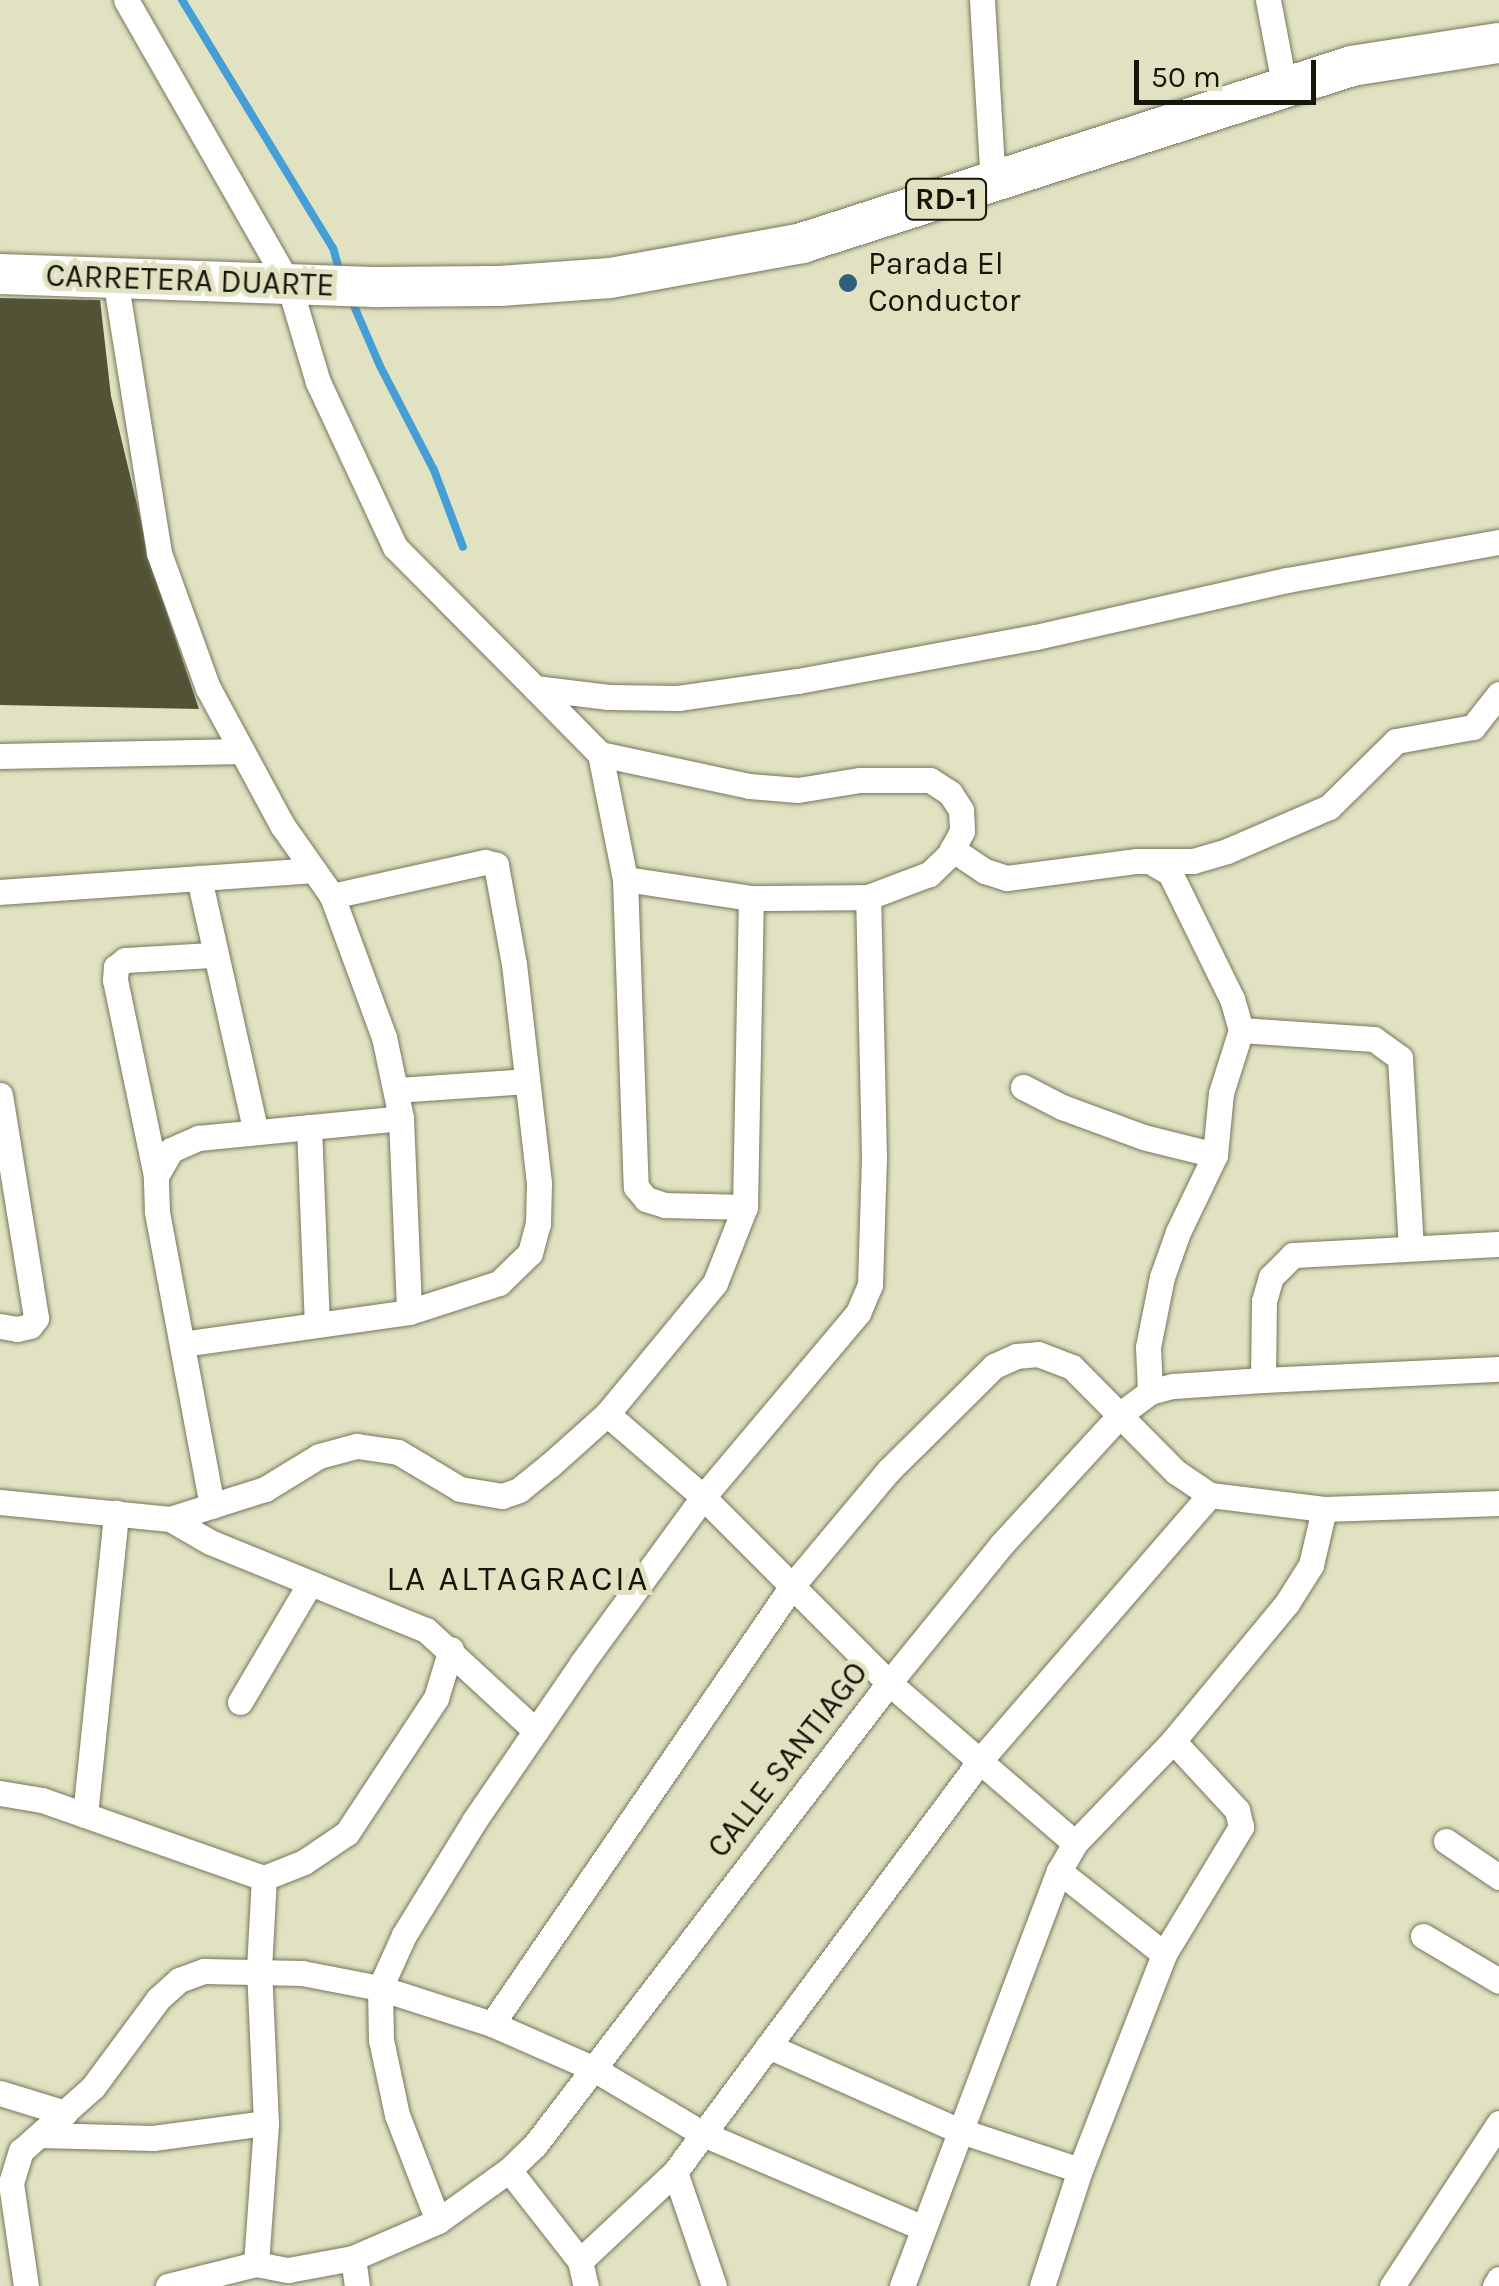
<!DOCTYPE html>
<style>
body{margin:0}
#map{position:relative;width:1499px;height:2286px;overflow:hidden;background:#e1e2c2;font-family:Karla,sans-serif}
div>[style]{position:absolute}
.stream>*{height:8px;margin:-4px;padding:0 4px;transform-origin:4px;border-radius:4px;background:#459ed5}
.building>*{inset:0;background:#525236}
.roads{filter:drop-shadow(0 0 2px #76765a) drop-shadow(0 0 2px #76765a)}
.minor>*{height:25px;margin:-12.5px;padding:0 12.5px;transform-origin:12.5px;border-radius:12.5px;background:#fff}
.primary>*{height:40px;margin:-20px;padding:0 20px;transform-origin:20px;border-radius:20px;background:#fff}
.dots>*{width:28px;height:28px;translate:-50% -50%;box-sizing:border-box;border:5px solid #e1e2c2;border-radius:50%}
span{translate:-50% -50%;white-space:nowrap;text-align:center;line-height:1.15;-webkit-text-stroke:10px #e1e2c2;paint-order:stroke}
.shield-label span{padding:2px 8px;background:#e1e2c2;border:2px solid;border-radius:8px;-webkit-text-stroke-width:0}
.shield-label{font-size:30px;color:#16160a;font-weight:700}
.poi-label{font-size:32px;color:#16160a}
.left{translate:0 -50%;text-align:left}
.street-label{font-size:32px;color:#16160a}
.neighbourhood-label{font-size:35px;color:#16160a;letter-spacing:2.5px}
.scale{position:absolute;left:1134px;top:60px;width:182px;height:45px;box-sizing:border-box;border:5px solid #16160a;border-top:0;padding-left:12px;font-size:30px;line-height:35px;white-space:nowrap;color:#16160a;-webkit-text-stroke:8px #e1e2c2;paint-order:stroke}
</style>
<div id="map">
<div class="stream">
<i style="left:182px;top:0;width:290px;rotate:58.7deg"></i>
<i style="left:333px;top:248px;width:25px;rotate:74deg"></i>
<i style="left:351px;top:299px;width:73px;rotate:66.6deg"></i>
<i style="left:380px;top:366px;width:117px;rotate:62.6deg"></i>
<i style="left:434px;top:470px;width:82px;rotate:69.4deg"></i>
</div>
<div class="building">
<i style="clip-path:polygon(0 298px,100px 300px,111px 396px,153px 571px,199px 709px,0 705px)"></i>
</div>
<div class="roads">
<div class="minor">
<i style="left:126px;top:0;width:328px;rotate:60.2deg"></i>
<i style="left:289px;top:285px;width:101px;rotate:73.4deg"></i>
<i style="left:318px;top:382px;width:182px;rotate:65deg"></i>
<i style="left:395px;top:547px;width:199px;rotate:45.2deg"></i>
<i style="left:535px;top:688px;width:74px;rotate:7deg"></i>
<i style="left:608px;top:697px;width:70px;rotate:0.8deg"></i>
<i style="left:678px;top:698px;width:121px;rotate:-8.1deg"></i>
<i style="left:798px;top:681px;width:242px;rotate:-10.5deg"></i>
<i style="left:1036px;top:637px;width:257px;rotate:-12.8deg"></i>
<i style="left:1287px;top:580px;width:215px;rotate:-10.2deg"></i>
<i style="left:982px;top:0;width:184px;rotate:86.6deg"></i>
<i style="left:1268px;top:0;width:86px;rotate:79.2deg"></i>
<i style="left:115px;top:278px;width:278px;rotate:80.9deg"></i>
<i style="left:159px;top:553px;width:144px;rotate:70.1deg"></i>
<i style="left:208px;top:688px;width:156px;rotate:61.6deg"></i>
<i style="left:282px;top:825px;width:87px;rotate:54.8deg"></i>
<i style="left:332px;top:896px;width:150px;rotate:69.8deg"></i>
<i style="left:384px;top:1037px;width:83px;rotate:78.1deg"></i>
<i style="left:401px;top:1118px;width:194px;rotate:87.6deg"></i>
<i style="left:600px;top:754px;width:152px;rotate:12.1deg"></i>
<i style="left:749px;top:786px;width:49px;rotate:4.7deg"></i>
<i style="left:798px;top:790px;width:63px;rotate:-9.2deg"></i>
<i style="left:860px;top:780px;width:70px"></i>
<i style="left:930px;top:780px;width:24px;rotate:33deg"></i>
<i style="left:950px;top:793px;width:20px;rotate:57deg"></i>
<i style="left:961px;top:810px;width:21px;rotate:87deg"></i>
<i style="left:962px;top:831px;width:27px;rotate:118deg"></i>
<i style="left:949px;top:855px;width:28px;rotate:136deg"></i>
<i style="left:929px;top:874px;width:65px;rotate:159.3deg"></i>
<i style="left:0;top:756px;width:242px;rotate:-1.2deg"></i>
<i style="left:952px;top:849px;width:40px;rotate:34deg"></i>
<i style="left:985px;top:871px;width:23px;rotate:18deg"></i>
<i style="left:1007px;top:878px;width:131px;rotate:-7.5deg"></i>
<i style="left:1137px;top:861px;width:56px"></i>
<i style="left:1193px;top:861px;width:35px;rotate:-16deg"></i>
<i style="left:1227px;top:851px;width:111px;rotate:-23.3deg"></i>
<i style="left:1329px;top:807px;width:94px;rotate:-44.6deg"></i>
<i style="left:1396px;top:741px;width:78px;rotate:-10.3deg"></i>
<i style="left:1473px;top:727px;width:42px;rotate:-51.8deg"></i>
<i style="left:199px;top:878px;width:260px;rotate:77.4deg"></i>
<i style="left:625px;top:879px;width:308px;rotate:88deg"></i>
<i style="left:636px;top:1187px;width:16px;rotate:50deg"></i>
<i style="left:646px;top:1199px;width:20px;rotate:18deg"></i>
<i style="left:665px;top:1205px;width:80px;rotate:1.4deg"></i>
<i style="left:0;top:892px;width:314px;rotate:-4deg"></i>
<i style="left:1241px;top:1030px;width:133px;rotate:3.9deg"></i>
<i style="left:1374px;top:1039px;width:32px;rotate:36deg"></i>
<i style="left:1400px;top:1058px;width:189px;rotate:86.7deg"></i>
<i style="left:1023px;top:1087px;width:44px;rotate:27.1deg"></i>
<i style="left:1062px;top:1107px;width:86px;rotate:20.3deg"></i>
<i style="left:1143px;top:1137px;width:74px;rotate:14deg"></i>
<i style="left:396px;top:1090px;width:131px;rotate:-3.9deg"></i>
<i style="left:0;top:1095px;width:226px;rotate:80.8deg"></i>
<i style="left:36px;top:1318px;width:10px;rotate:127deg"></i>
<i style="left:30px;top:1326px;width:13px;rotate:167deg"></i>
<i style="left:17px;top:1329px;width:17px;rotate:-170deg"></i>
<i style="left:309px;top:1127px;width:195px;rotate:87.7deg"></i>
<i style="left:156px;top:1176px;width:30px;rotate:-60deg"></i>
<i style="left:171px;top:1150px;width:30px;rotate:-24deg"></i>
<i style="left:198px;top:1138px;width:204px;rotate:-5.6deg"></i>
<i style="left:182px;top:1344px;width:229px;rotate:-8deg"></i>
<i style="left:409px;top:1312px;width:95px;rotate:-17.9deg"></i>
<i style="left:499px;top:1283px;width:43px;rotate:-44.1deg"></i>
<i style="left:530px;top:1253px;width:30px;rotate:-75deg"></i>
<i style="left:538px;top:1224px;width:41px;rotate:-88.6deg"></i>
<i style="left:539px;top:1183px;width:220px;rotate:-96.5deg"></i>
<i style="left:514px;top:964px;width:101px;rotate:-100.3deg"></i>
<i style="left:496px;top:865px;width:11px;rotate:-165deg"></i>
<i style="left:485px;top:862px;width:157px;rotate:167.5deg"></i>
<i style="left:1263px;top:1380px;width:79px;rotate:-89.3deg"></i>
<i style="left:1264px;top:1301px;width:25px;rotate:-74deg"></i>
<i style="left:1271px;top:1277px;width:31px;rotate:-45deg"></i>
<i style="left:1293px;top:1255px;width:206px;rotate:-3.1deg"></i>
<i style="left:1150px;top:1392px;width:45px;rotate:-92.5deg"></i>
<i style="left:1148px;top:1347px;width:71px;rotate:-78.7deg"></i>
<i style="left:1162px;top:1277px;width:48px;rotate:-70.4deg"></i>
<i style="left:1178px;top:1232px;width:85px;rotate:-64.3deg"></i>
<i style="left:1215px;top:1155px;width:62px;rotate:-84.5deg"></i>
<i style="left:1221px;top:1093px;width:66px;rotate:-72.4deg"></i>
<i style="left:1241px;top:1030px;width:32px;rotate:-106deg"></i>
<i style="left:1232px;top:999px;width:140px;rotate:-116.2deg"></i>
<i style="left:1170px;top:873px;width:22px;rotate:-150deg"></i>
<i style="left:607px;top:1414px;width:127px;rotate:40.8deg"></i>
<i style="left:703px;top:1497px;width:263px;rotate:45deg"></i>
<i style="left:889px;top:1683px;width:245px;rotate:40.7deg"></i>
<i style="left:0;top:1502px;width:171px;rotate:5.7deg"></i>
<i style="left:170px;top:1519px;width:100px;rotate:-17.5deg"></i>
<i style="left:265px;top:1489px;width:63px;rotate:-31.4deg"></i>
<i style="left:319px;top:1456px;width:39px;rotate:-15deg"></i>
<i style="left:357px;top:1446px;width:41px;rotate:8.3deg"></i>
<i style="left:398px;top:1452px;width:72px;rotate:30.8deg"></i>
<i style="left:460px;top:1489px;width:43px;rotate:9.5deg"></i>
<i style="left:502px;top:1496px;width:18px;rotate:-19deg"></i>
<i style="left:519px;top:1490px;width:40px;rotate:-39deg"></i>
<i style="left:550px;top:1465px;width:76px;rotate:-41.8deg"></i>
<i style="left:607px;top:1414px;width:170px;rotate:-50.5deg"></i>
<i style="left:715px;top:1283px;width:82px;rotate:-68.5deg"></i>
<i style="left:745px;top:1207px;width:309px;rotate:-88.9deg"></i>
<i style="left:751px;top:898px;width:127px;rotate:-171.4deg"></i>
<i style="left:625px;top:879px;width:127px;rotate:-101.3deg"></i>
<i style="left:600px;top:754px;width:93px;rotate:-134.6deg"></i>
<i style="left:212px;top:1506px;width:300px;rotate:-100.6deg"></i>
<i style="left:157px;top:1211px;width:35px;rotate:-92deg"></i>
<i style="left:156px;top:1176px;width:200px;rotate:-101.8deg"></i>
<i style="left:115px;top:980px;width:13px;rotate:-86deg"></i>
<i style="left:116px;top:967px;width:11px;rotate:-38deg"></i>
<i style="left:125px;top:960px;width:87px;rotate:-3.3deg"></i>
<i style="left:170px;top:1519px;width:46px;rotate:29.9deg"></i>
<i style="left:210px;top:1542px;width:233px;rotate:22.2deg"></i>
<i style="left:426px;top:1630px;width:149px;rotate:42.6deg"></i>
<i style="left:240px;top:1702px;width:138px;rotate:-59.5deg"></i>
<i style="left:0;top:1793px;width:43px;rotate:9.5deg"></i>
<i style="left:42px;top:1800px;width:235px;rotate:19.4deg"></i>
<i style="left:85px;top:1815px;width:304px;rotate:-84.1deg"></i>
<i style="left:1446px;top:1841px;width:64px;rotate:34.2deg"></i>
<i style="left:1423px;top:1936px;width:88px;rotate:30.6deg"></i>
<i style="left:1164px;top:1954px;width:149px;rotate:-58.8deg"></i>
<i style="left:1241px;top:1827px;width:17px;rotate:-103deg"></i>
<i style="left:1237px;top:1810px;width:94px;rotate:-132.8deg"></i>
<i style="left:492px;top:2024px;width:531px;rotate:-55.59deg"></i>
<i style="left:792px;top:1586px;width:150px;rotate:-50.1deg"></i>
<i style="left:888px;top:1471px;width:149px;rotate:-44.7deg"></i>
<i style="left:994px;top:1366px;width:24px;rotate:-24deg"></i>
<i style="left:1016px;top:1356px;width:22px;rotate:-5deg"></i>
<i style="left:1038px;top:1354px;width:36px;rotate:21deg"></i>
<i style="left:1072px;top:1367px;width:148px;rotate:45.3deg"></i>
<i style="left:1176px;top:1472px;width:41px;rotate:34.1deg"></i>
<i style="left:1210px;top:1495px;width:115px;rotate:7deg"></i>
<i style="left:1324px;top:1509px;width:175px;rotate:-2deg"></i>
<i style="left:768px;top:2046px;width:208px;rotate:23.9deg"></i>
<i style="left:958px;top:2130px;width:128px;rotate:18.2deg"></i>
<i style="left:0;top:2093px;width:68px;rotate:17.1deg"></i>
<i style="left:40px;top:2135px;width:113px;rotate:1.5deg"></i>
<i style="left:153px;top:2138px;width:114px;rotate:-7.6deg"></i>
<i style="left:509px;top:2170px;width:115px;rotate:52deg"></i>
<i style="left:580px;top:2261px;width:26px;rotate:77deg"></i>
<i style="left:675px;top:2172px;width:120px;rotate:71.1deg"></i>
<i style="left:438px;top:2221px;width:114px;rotate:-111.1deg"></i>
<i style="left:397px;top:2115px;width:77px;rotate:-102deg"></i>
<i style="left:381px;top:2040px;width:52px;rotate:-91.1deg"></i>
<i style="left:380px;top:1988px;width:58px;rotate:-65.6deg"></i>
<i style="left:404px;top:1935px;width:134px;rotate:-58.4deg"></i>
<i style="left:474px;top:1821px;width:191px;rotate:-55.6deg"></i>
<i style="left:582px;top:1663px;width:205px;rotate:-53.9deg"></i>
<i style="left:703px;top:1497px;width:241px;rotate:-49.9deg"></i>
<i style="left:858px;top:1313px;width:30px;rotate:-67deg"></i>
<i style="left:870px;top:1285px;width:128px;rotate:-88.2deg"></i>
<i style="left:874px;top:1157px;width:260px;rotate:-91.3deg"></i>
<i style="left:868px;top:897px;width:117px;rotate:179.5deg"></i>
<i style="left:353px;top:2258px;width:28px;rotate:82deg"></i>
<i style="left:580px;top:2261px;width:130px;rotate:-43.1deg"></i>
<i style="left:675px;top:2172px;width:515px;rotate:-53.44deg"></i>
<i style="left:982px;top:1758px;width:348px;rotate:-49.1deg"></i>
<i style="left:256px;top:2264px;width:141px;rotate:-85.9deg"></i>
<i style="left:266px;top:2123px;width:154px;rotate:-92.6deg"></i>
<i style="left:259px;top:1969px;width:91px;rotate:-86.9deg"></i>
<i style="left:264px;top:1878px;width:43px;rotate:-21.8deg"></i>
<i style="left:304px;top:1862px;width:52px;rotate:-34deg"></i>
<i style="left:347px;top:1833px;width:162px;rotate:-56.6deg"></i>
<i style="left:436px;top:1698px;width:51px;rotate:-73deg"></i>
<i style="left:26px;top:2286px;width:104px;rotate:-98.3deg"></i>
<i style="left:11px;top:2183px;width:34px;rotate:-73deg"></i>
<i style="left:21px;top:2151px;width:96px;rotate:-41.6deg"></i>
<i style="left:93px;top:2087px;width:109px;rotate:-53.5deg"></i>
<i style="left:158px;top:1999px;width:28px;rotate:-42deg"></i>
<i style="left:179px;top:1980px;width:27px;rotate:-20deg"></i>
<i style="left:204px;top:1971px;width:98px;rotate:1.2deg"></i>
<i style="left:302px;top:1973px;width:79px;rotate:10.9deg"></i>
<i style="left:380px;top:1988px;width:118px;rotate:17.8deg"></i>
<i style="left:492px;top:2024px;width:109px;rotate:23.7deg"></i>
<i style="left:592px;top:2068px;width:129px;rotate:30.7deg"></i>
<i style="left:703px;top:2134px;width:239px;rotate:23.1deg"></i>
<i style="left:168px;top:2286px;width:91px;rotate:-14deg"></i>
<i style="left:256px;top:2264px;width:33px;rotate:11deg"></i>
<i style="left:288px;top:2270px;width:66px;rotate:-10.5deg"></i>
<i style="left:353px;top:2258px;width:93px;rotate:-23.5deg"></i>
<i style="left:438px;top:2221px;width:87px;rotate:-35.7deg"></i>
<i style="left:509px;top:2170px;width:36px;rotate:-44deg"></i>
<i style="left:535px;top:2145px;width:582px;rotate:-52.54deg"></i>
<i style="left:889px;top:1683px;width:178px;rotate:-50.9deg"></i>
<i style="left:1001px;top:1545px;width:179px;rotate:-47.5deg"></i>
<i style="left:1122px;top:1413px;width:35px;rotate:-37deg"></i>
<i style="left:1150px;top:1392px;width:24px;rotate:-15deg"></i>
<i style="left:1173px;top:1386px;width:90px;rotate:-3.8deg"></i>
<i style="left:1263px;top:1380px;width:236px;rotate:-2.7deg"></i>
<i style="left:902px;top:2286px;width:444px;rotate:-69.3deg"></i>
<i style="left:1059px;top:1871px;width:32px;rotate:-60deg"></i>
<i style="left:1075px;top:1843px;width:141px;rotate:-46.1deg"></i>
<i style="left:1173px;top:1741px;width:179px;rotate:-50.4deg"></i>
<i style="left:1287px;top:1603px;width:45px;rotate:-57.7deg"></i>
<i style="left:1311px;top:1565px;width:57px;rotate:-76.9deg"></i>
<i style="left:1042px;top:2286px;width:122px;rotate:-71.9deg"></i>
<i style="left:1080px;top:2170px;width:232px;rotate:-68.7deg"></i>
<i style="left:1164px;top:1954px;width:134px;rotate:-141.7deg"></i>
<i style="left:1392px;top:2286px;width:195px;rotate:-56.7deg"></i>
<i style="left:1495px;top:2286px;width:8px;rotate:-60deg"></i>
</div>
<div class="primary">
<i style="left:0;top:274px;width:380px;rotate:2deg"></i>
<i style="left:380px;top:287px;width:120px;rotate:-0.5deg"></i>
<i style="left:500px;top:286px;width:110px;rotate:-4.2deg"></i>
<i style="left:610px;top:278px;width:195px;rotate:-10.3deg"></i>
<i style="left:802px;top:243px;width:578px;rotate:-17.84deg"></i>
<i style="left:1352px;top:66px;width:149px;rotate:-8.9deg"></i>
</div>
</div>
<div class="dots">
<i style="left:848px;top:283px;background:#305f7e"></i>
</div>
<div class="shield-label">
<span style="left:946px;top:199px">RD-1</span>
</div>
<div class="poi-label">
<span class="left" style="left:868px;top:283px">Parada El<br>Conductor</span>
</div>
<div class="street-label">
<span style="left:190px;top:281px;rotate:2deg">CARRETERA DUARTE</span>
<span style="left:788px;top:1760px;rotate:-52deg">CALLE SANTIAGO</span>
</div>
<div class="neighbourhood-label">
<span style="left:518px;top:1579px">LA ALTAGRACIA</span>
</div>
<div class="scale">50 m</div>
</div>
